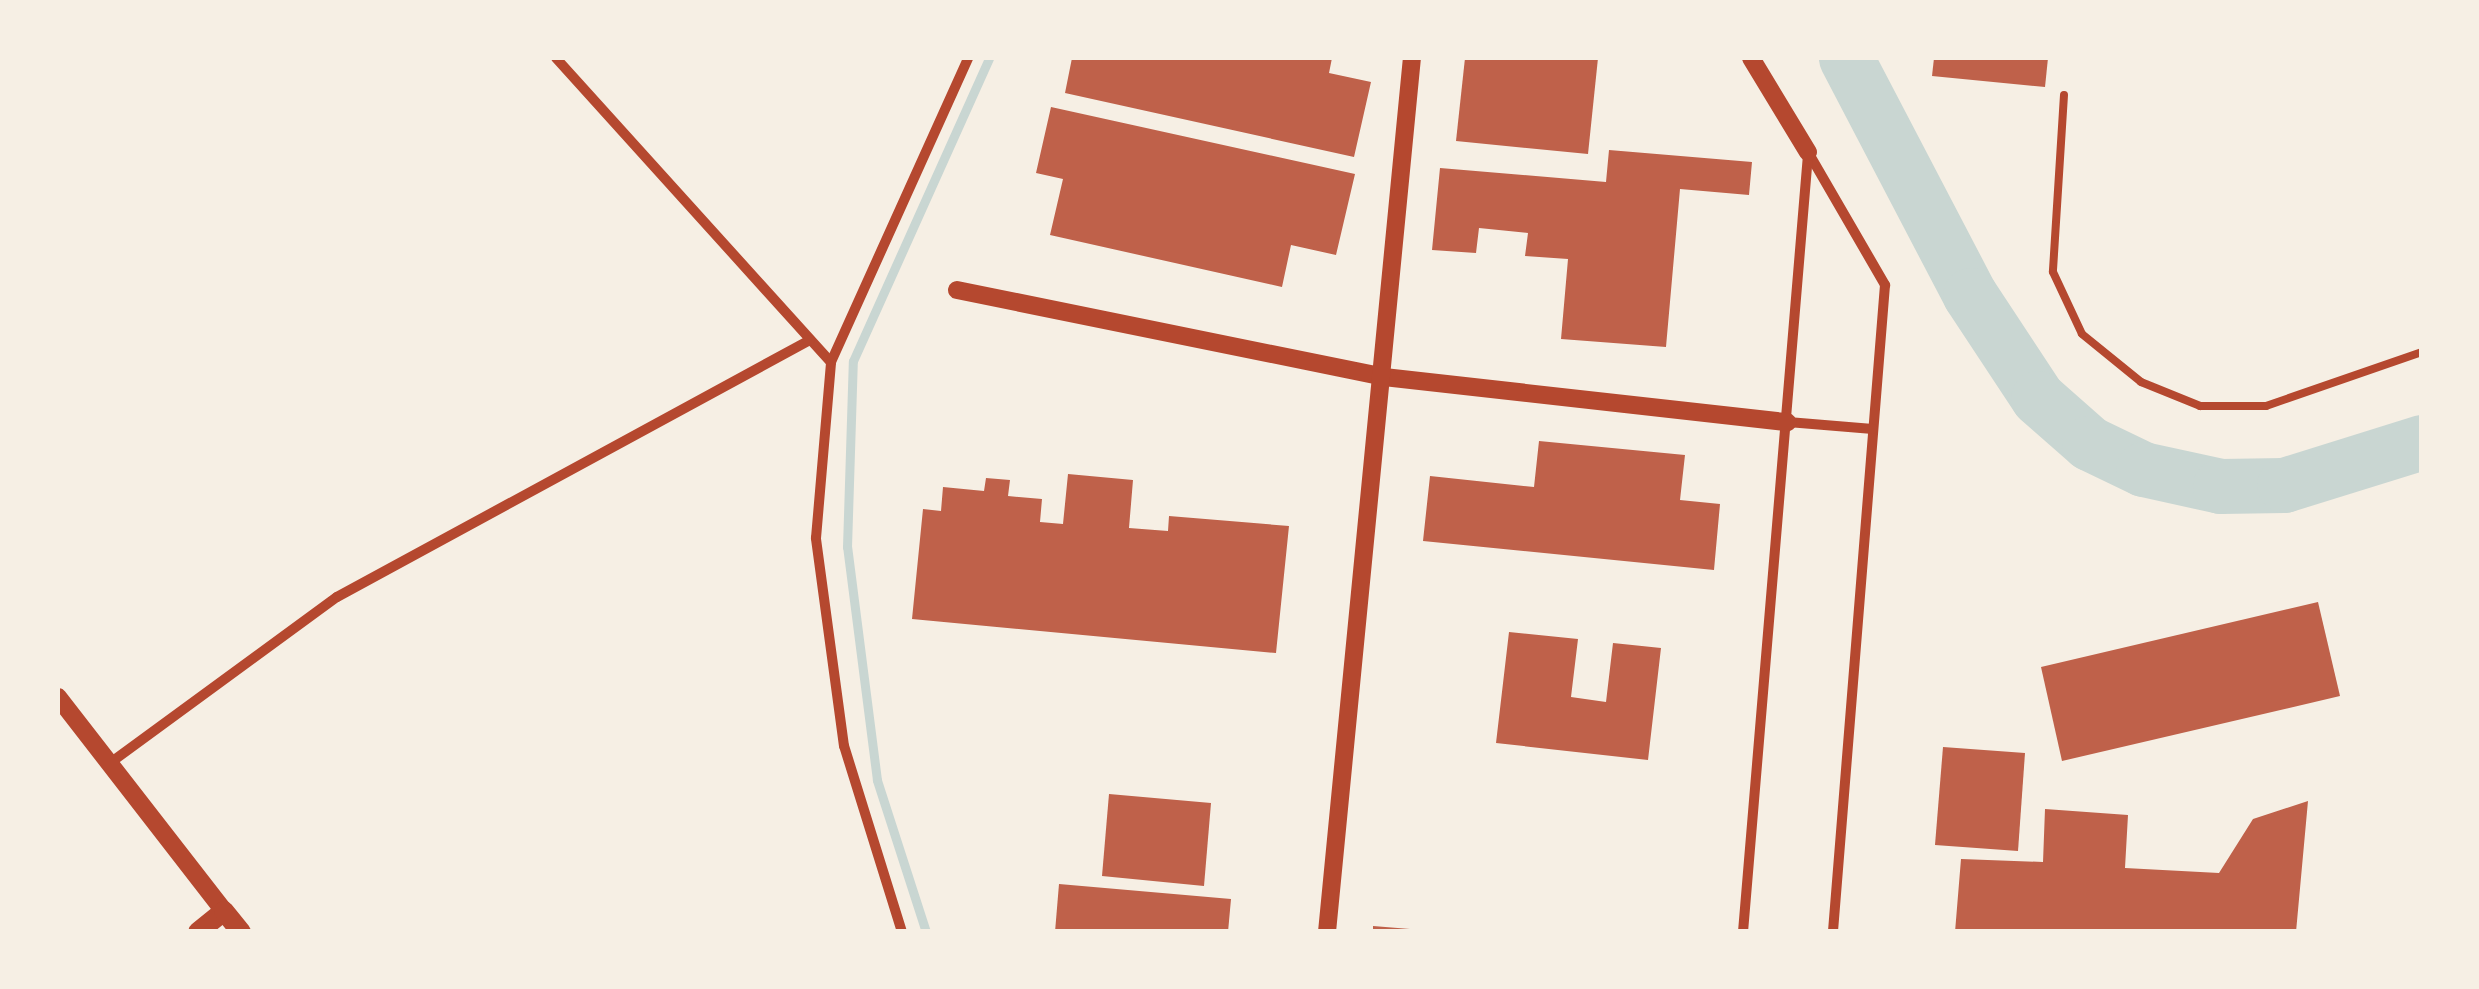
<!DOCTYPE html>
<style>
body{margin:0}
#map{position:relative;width:2479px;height:989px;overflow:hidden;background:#f6efe4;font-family:Inter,sans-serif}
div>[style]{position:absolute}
.stream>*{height:9px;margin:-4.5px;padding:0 4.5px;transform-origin:4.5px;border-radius:4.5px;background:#c9d6d2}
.river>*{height:55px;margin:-27.5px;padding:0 27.5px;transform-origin:27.5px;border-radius:27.5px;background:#c9d6d2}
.building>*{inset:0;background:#bf614a}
.service>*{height:8px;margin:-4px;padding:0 4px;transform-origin:4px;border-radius:4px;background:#b5482f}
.minor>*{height:10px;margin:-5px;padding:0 5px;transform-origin:5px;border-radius:5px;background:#b5482f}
.tertiary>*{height:18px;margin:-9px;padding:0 9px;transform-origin:9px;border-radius:9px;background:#b5482f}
.secondary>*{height:20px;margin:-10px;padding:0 10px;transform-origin:10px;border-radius:10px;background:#b5482f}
span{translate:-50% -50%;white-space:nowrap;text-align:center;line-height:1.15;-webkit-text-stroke:10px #f6efe4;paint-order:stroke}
.frame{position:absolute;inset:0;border:60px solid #f6efe4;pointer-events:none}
</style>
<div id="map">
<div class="stream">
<i style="left:926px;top:932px;width:160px;rotate:-107.9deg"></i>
<i style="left:877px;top:780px;width:235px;rotate:-97.3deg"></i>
<i style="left:847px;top:547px;width:186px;rotate:-88.2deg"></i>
<i style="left:853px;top:361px;width:332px;rotate:-65.8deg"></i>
</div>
<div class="river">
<i style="left:1846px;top:58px;width:267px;rotate:62.4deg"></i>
<i style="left:1970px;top:295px;width:123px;rotate:56.6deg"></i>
<i style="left:2038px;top:398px;width:68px;rotate:41.4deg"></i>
<i style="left:2089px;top:443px;width:60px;rotate:25.7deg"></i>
<i style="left:2143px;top:469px;width:79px;rotate:12.4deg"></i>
<i style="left:2220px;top:486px;width:64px;rotate:-0.9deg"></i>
<i style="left:2284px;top:485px;width:145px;rotate:-17.3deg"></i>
</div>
<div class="building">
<i style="clip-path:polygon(1072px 58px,1332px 58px,1329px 73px,1371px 82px,1354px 157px,1065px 93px)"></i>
<i style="clip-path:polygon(1465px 58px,1598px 58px,1588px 154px,1456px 141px)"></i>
<i style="clip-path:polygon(1934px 58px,2048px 58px,2045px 87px,1932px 76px)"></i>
<i style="clip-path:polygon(1051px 107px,1355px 174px,1336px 255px,1291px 245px,1282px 287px,1050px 235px,1063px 179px,1036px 173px)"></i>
<i style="clip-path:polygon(1609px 150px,1752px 162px,1749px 195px,1680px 189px,1666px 347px,1561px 339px,1568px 259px,1525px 256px,1528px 233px,1479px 228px,1476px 253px,1432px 250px,1440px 168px,1606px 182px)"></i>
<i style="clip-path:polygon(1539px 441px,1685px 455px,1680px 500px,1720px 504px,1714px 570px,1423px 541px,1430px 476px,1534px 487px)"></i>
<i style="clip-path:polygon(1068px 474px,1133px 480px,1129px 528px,1168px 531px,1169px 516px,1289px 526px,1276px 653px,912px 619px,923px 509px,941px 511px,943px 487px,984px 491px,986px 478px,1010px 480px,1008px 496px,1042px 499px,1040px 522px,1063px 524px)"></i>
<i style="clip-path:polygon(2318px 602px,2340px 696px,2062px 761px,2041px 667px)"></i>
<i style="clip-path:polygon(1509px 632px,1578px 639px,1571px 697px,1606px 702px,1613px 643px,1661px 648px,1648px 760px,1496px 743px)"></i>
<i style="clip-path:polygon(1943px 747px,2025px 753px,2018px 851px,1935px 845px)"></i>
<i style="clip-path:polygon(1109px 794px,1211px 803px,1204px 886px,1102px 876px)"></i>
<i style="clip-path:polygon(2308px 801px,2296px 932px,1955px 932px,1961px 859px,2043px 862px,2045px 809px,2128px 815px,2125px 868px,2219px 873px,2253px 819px)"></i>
<i style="clip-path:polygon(1059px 884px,1231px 899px,1228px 932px,1055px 932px)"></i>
<i style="clip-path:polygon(1373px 926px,1410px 929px,1410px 932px,1373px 932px)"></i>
</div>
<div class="service">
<i style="left:2064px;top:95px;width:177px;rotate:93.6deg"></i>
<i style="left:2053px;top:272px;width:68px;rotate:64.9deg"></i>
<i style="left:2082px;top:334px;width:76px;rotate:39.1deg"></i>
<i style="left:2141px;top:382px;width:64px;rotate:22.1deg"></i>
<i style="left:2200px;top:406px;width:66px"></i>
<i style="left:2266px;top:406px;width:165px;rotate:-19.1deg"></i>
</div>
<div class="minor">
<i style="left:556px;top:58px;width:410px;rotate:47.9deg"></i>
<i style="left:1808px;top:152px;width:154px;rotate:59.9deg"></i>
<i style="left:1885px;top:285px;width:649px;rotate:94.6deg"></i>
<i style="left:1788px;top:422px;width:85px;rotate:4.7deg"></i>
<i style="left:110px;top:763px;width:281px;rotate:-36.2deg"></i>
<i style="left:337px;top:597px;width:538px;rotate:-28.52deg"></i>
<i style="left:902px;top:932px;width:195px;rotate:-107.3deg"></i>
<i style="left:844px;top:746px;width:210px;rotate:-97.7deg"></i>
<i style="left:816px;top:538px;width:177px;rotate:-85.1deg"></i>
<i style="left:831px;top:362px;width:333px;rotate:-65.7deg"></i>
<i style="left:1743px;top:932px;width:780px;rotate:-85.22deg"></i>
</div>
<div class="tertiary">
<i style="left:1751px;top:58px;width:110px;rotate:58.8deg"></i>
<i style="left:957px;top:290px;width:436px;rotate:11.5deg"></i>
<i style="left:1384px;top:377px;width:406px;rotate:6.4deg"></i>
<i style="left:58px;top:697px;width:271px;rotate:52.2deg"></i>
<i style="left:1327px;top:932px;width:878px;rotate:-84.45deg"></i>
</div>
<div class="secondary">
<i style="left:198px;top:932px;width:33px;rotate:-39deg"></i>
<i style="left:224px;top:911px;width:27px;rotate:51deg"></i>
</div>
<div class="frame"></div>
</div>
